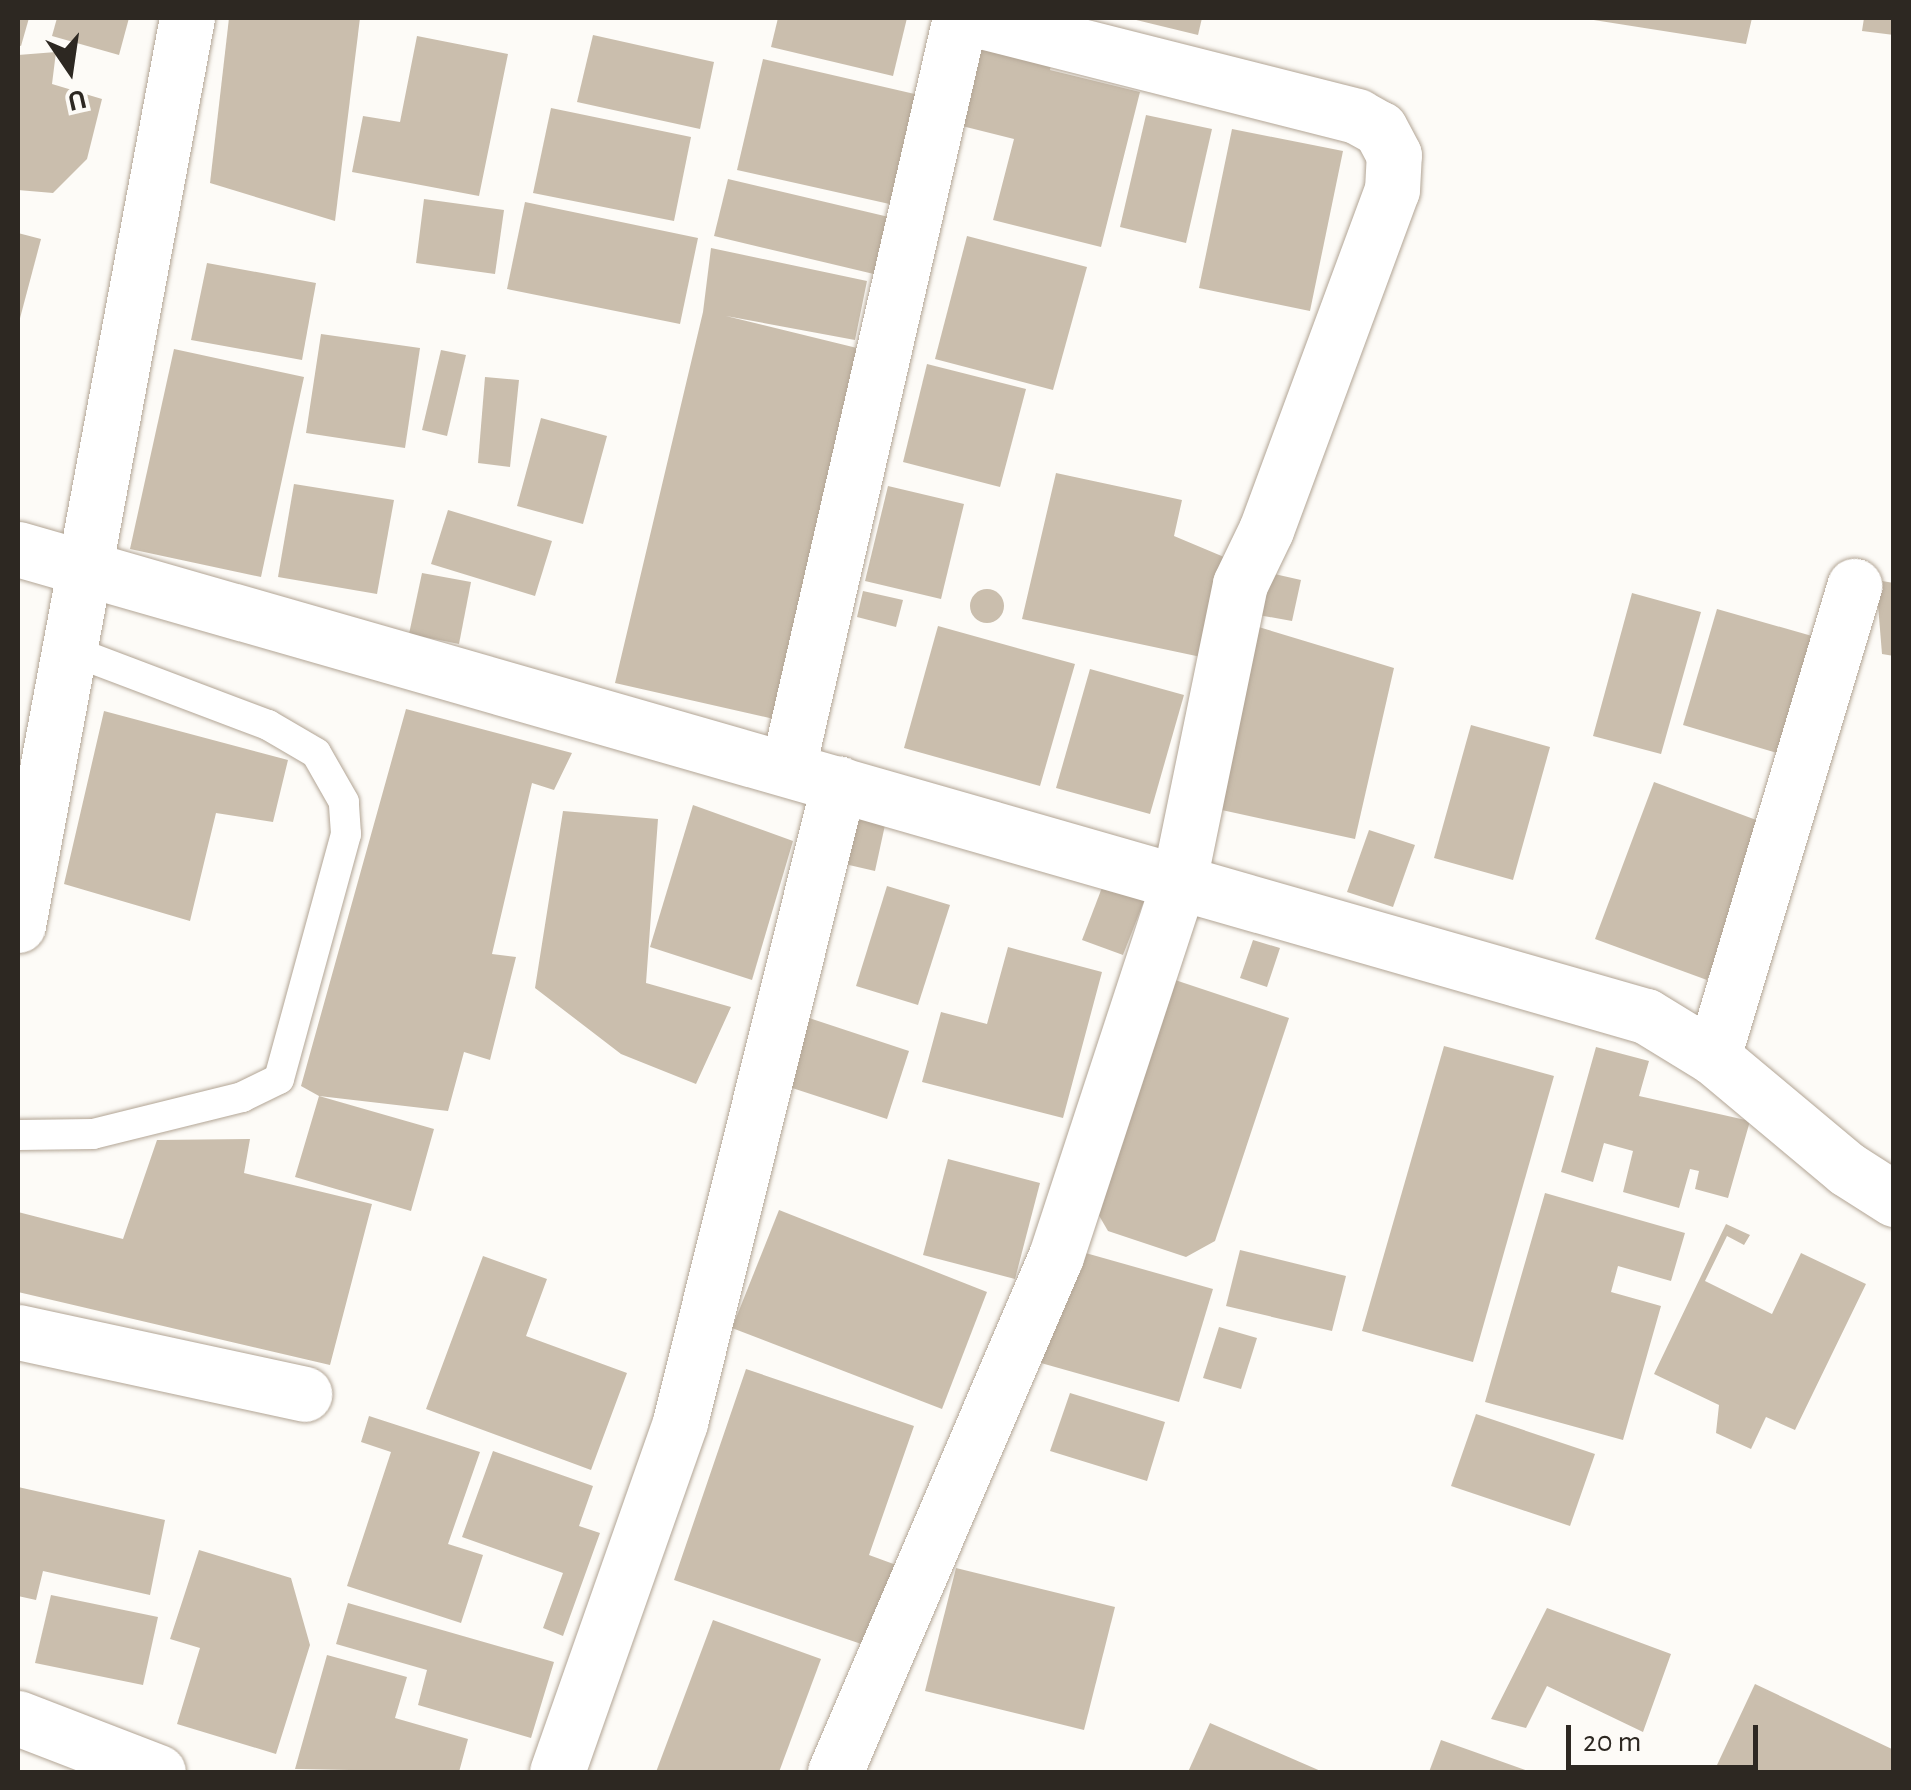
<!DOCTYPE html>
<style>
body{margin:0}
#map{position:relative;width:1911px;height:1790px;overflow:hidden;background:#fdfbf7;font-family:"Alegreya Sans",sans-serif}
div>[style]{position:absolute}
.building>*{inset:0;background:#cabead}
.round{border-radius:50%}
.roads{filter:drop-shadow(0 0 2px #b2a595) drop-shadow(0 0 2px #b2a595)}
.service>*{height:30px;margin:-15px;padding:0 15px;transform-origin:15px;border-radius:15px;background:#fff}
.minor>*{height:55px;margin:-27.5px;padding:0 27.5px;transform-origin:27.5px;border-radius:27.5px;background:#fff}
span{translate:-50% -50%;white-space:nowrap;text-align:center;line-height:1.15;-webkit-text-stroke:10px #fdfbf7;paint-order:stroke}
.frame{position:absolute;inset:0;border:20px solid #2d2822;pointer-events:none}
.north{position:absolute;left:20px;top:20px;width:100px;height:100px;-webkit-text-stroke:8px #fdfbf7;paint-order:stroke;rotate:167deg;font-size:28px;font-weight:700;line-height:40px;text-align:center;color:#2d2822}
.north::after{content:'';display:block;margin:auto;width:35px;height:45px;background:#2d2822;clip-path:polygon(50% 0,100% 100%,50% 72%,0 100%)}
.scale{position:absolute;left:1566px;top:1725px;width:192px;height:45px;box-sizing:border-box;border:5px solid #2d2822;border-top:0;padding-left:12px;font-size:30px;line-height:35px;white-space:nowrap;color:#2d2822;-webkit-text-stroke:8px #fdfbf7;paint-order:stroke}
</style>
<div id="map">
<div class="building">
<i style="clip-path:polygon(18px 18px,29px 18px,21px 46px,18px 45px)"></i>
<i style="clip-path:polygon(57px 18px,129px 18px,119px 55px,52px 36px)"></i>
<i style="clip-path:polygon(229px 18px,360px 18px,335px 221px,210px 183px)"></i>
<i style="clip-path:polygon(778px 18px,907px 18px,893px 76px,771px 47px)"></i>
<i style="clip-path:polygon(1128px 18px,1202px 18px,1198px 35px)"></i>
<i style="clip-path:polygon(1581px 18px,1752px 18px,1746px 44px)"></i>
<i style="clip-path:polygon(1864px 18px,1894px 18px,1894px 35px,1862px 31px)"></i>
<i style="clip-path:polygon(985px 33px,1054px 50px,1050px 70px,1140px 92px,1101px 247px,993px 220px,1014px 139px,962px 126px)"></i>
<i style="clip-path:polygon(593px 35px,714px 62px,700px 129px,577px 102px)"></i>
<i style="clip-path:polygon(417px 36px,508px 54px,479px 196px,352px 172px,363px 116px,400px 122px)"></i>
<i style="clip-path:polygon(56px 52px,52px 84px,102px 99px,87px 159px,53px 193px,18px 190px,18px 55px)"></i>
<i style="clip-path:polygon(763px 59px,919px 95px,894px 205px,737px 170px)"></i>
<i style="clip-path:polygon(551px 108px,691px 137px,674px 221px,533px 193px)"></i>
<i style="clip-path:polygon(1146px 115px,1212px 129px,1186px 243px,1120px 227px)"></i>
<i style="clip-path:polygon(1232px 129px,1343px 151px,1310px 311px,1199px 288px)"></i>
<i style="clip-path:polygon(728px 179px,893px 218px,878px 275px,714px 236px)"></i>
<i style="clip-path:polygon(424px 199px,504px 210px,495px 274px,416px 263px)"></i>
<i style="clip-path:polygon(525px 202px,698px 238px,680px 324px,507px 289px)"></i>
<i style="clip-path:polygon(18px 233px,41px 239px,19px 322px,18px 322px)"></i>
<i style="clip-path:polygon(967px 236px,1087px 267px,1053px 390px,935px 359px)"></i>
<i style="clip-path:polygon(711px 248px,867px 281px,855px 340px,726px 316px,861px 349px,774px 719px,615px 683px,703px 312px)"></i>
<i style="clip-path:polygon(207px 263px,316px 283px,302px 360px,191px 340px)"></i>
<i style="clip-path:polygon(321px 334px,420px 348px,405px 448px,306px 433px)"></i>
<i style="clip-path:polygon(174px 349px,304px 377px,261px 577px,130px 549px)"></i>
<i style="clip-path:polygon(441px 350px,466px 355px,447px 436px,422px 430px)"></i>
<i style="clip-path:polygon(927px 364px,1026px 389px,1000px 487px,903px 462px)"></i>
<i style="clip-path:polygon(485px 377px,519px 380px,510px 467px,478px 463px)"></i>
<i style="clip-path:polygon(541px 418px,607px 436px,583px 524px,517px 506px)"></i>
<i style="clip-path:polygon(1056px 473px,1182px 500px,1174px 536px,1224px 557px,1201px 657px,1022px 619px)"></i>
<i style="clip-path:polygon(294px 484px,394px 500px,377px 594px,278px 577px)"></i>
<i style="clip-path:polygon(888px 486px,964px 504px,941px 599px,865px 581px)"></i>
<i style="clip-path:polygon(448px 510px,552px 541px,535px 596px,431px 564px)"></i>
<i style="clip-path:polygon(1256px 570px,1301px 580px,1292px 621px,1247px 613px)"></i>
<i style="clip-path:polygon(422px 573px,471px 582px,459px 644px,409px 634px)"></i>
<i style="clip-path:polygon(1876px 580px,1894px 583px,1894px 656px,1882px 654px)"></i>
<i class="round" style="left:970px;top:589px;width:34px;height:34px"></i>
<i style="clip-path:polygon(863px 591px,903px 600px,896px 627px,857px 617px)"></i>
<i style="clip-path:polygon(1632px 593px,1701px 612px,1661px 754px,1593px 736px)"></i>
<i style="clip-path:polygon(1717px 609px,1812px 636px,1777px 753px,1683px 725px)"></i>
<i style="clip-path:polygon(1242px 622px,1394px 668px,1355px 839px,1208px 807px)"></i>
<i style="clip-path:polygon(938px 626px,1075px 664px,1040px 786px,904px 748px)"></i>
<i style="clip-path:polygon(1090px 669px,1184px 695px,1150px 814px,1056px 788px)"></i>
<i style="clip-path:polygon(406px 709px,572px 753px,554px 790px,532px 783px,492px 954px,516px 957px,490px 1060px,464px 1052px,448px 1111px,319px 1096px,434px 1129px,411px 1211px,295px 1177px,319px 1096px,301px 1086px)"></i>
<i style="clip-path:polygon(104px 711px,288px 760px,273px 822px,216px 813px,190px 921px,64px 884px)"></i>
<i style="clip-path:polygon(1471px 725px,1550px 747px,1513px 880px,1434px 858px)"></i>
<i style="clip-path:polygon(1654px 782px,1767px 824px,1707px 980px,1595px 939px)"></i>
<i style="clip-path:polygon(693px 805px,793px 841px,752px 980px,650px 947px)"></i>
<i style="clip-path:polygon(563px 811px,658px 819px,646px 983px,731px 1007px,696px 1084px,621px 1054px,535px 988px)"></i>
<i style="clip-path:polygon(847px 816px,885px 825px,875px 871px,836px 862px)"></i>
<i style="clip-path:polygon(1369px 830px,1415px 845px,1393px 907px,1347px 892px)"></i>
<i style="clip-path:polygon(1103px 885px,1144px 901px,1123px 955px,1082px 940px)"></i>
<i style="clip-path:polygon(887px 886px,950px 905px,918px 1005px,856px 986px)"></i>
<i style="clip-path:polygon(1253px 940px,1280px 948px,1267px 987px,1240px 978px)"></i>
<i style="clip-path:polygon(1008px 947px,1102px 972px,1063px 1118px,922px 1082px,941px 1012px,987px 1024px)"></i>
<i style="clip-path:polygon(1160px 975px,1289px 1018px,1215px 1241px,1186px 1257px,1108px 1231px,1087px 1195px)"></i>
<i style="clip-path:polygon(803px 1016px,909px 1051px,887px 1119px,780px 1084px)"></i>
<i style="clip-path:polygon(1444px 1046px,1554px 1076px,1473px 1362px,1362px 1331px)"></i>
<i style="clip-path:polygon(1596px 1047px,1649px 1061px,1639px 1096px,1750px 1121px,1728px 1198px,1695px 1189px,1699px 1171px,1690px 1169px,1679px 1208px,1623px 1192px,1633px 1151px,1604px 1143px,1593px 1182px,1561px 1172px)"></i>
<i style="clip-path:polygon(250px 1139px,244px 1173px,372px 1204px,330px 1365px,18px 1292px,18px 1212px,123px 1239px,157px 1140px)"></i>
<i style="clip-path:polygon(948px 1159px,1040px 1183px,1015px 1279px,923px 1255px)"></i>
<i style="clip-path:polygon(1545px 1193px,1685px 1233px,1671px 1281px,1618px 1266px,1611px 1292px,1661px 1306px,1623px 1440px,1485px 1402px)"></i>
<i style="clip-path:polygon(779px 1210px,987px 1292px,942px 1409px,732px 1328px)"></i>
<i style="clip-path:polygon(1726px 1224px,1750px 1235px,1744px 1245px,1727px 1236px,1705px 1281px,1772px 1314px,1801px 1253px,1866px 1284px,1795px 1430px,1766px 1417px,1751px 1449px,1716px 1433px,1719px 1405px,1654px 1374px)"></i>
<i style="clip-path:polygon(1075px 1250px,1213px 1289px,1179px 1402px,1041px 1363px)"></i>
<i style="clip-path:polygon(1240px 1250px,1346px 1276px,1332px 1331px,1226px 1306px)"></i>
<i style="clip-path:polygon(483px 1256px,547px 1279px,526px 1336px,627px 1373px,591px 1470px,426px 1409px)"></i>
<i style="clip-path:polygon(1219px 1327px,1257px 1338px,1241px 1389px,1203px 1378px)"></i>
<i style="clip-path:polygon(746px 1369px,914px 1426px,869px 1555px,899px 1566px,870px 1647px,674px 1580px)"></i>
<i style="clip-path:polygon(1070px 1393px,1165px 1422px,1147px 1481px,1050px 1451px)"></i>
<i style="clip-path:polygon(1476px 1414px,1595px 1454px,1570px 1526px,1451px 1486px)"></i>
<i style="clip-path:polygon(369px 1416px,480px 1452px,448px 1544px,483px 1555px,461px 1623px,347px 1586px,391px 1452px,361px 1442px)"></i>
<i style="clip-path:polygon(493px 1451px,593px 1486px,579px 1526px,600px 1533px,563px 1636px,543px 1628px,563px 1573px,462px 1537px)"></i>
<i style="clip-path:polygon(18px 1487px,165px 1520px,150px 1595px,43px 1571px,36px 1600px,18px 1596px)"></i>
<i style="clip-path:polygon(199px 1550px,291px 1578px,310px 1645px,276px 1754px,177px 1724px,200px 1648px,170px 1639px)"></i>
<i style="clip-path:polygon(956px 1568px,1115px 1607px,1084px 1730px,925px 1691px)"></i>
<i style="clip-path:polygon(51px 1595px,158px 1617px,143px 1685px,35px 1663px)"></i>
<i style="clip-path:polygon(348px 1603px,554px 1662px,531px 1738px,418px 1705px,427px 1670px,336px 1644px)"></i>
<i style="clip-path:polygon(1547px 1608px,1671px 1654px,1643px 1732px,1547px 1686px,1526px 1728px,1491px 1719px)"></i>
<i style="clip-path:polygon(713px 1620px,821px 1659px,779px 1772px,656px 1772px)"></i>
<i style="clip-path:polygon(327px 1655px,407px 1677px,395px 1718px,468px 1739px,459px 1772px,295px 1769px)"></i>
<i style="clip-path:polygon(1755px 1684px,1894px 1750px,1894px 1772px,1732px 1772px,1717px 1765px)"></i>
<i style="clip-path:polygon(1210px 1723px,1323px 1772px,1188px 1772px)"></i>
<i style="clip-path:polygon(1441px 1740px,1531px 1772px,1429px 1772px)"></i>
</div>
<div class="roads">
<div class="service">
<i style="left:18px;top:1135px;width:75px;rotate:-0.8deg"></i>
<i style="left:93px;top:1134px;width:154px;rotate:-13.9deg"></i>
<i style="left:242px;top:1097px;width:41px;rotate:-25.9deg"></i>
<i style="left:279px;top:1079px;width:254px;rotate:-74.7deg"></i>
<i style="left:346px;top:834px;width:32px;rotate:-94deg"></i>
<i style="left:344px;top:802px;width:56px;rotate:-119.7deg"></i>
<i style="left:316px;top:753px;width:56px;rotate:-149.7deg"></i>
<i style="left:268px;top:725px;width:212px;rotate:-159.3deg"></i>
</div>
<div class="minor">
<i style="left:18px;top:549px;width:1694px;rotate:16.01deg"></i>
<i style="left:1646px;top:1016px;width:79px;rotate:31.5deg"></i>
<i style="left:1713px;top:1057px;width:175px;rotate:39.9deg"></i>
<i style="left:1847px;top:1169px;width:56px;rotate:32.6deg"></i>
<i style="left:788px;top:767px;width:768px;rotate:-77.07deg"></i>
<i style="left:18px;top:925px;width:923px;rotate:-79.45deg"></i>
<i style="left:1713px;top:1057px;width:492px;rotate:-73.3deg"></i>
<i style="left:18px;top:1332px;width:293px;rotate:12.2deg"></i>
<i style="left:18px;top:1718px;width:150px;rotate:21.1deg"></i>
<i style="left:557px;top:1772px;width:371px;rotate:-70.6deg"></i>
<i style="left:680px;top:1422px;width:658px;rotate:-76.03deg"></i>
<i style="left:835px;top:1772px;width:561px;rotate:-66.81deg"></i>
<i style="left:1056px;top:1256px;width:395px;rotate:-71.8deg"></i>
<i style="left:1179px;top:881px;width:303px;rotate:-78.4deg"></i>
<i style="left:1240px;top:584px;width:60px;rotate:-64.3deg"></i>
<i style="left:1266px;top:530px;width:363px;rotate:-69.7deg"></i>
<i style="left:1392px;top:190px;width:35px;rotate:-87deg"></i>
<i style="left:1394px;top:155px;width:30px;rotate:-118deg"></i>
<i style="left:1380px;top:129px;width:26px;rotate:-151deg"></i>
<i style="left:1357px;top:116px;width:399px;rotate:-165.8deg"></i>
</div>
</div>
<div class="frame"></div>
<div class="north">U</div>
<div class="scale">20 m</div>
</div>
